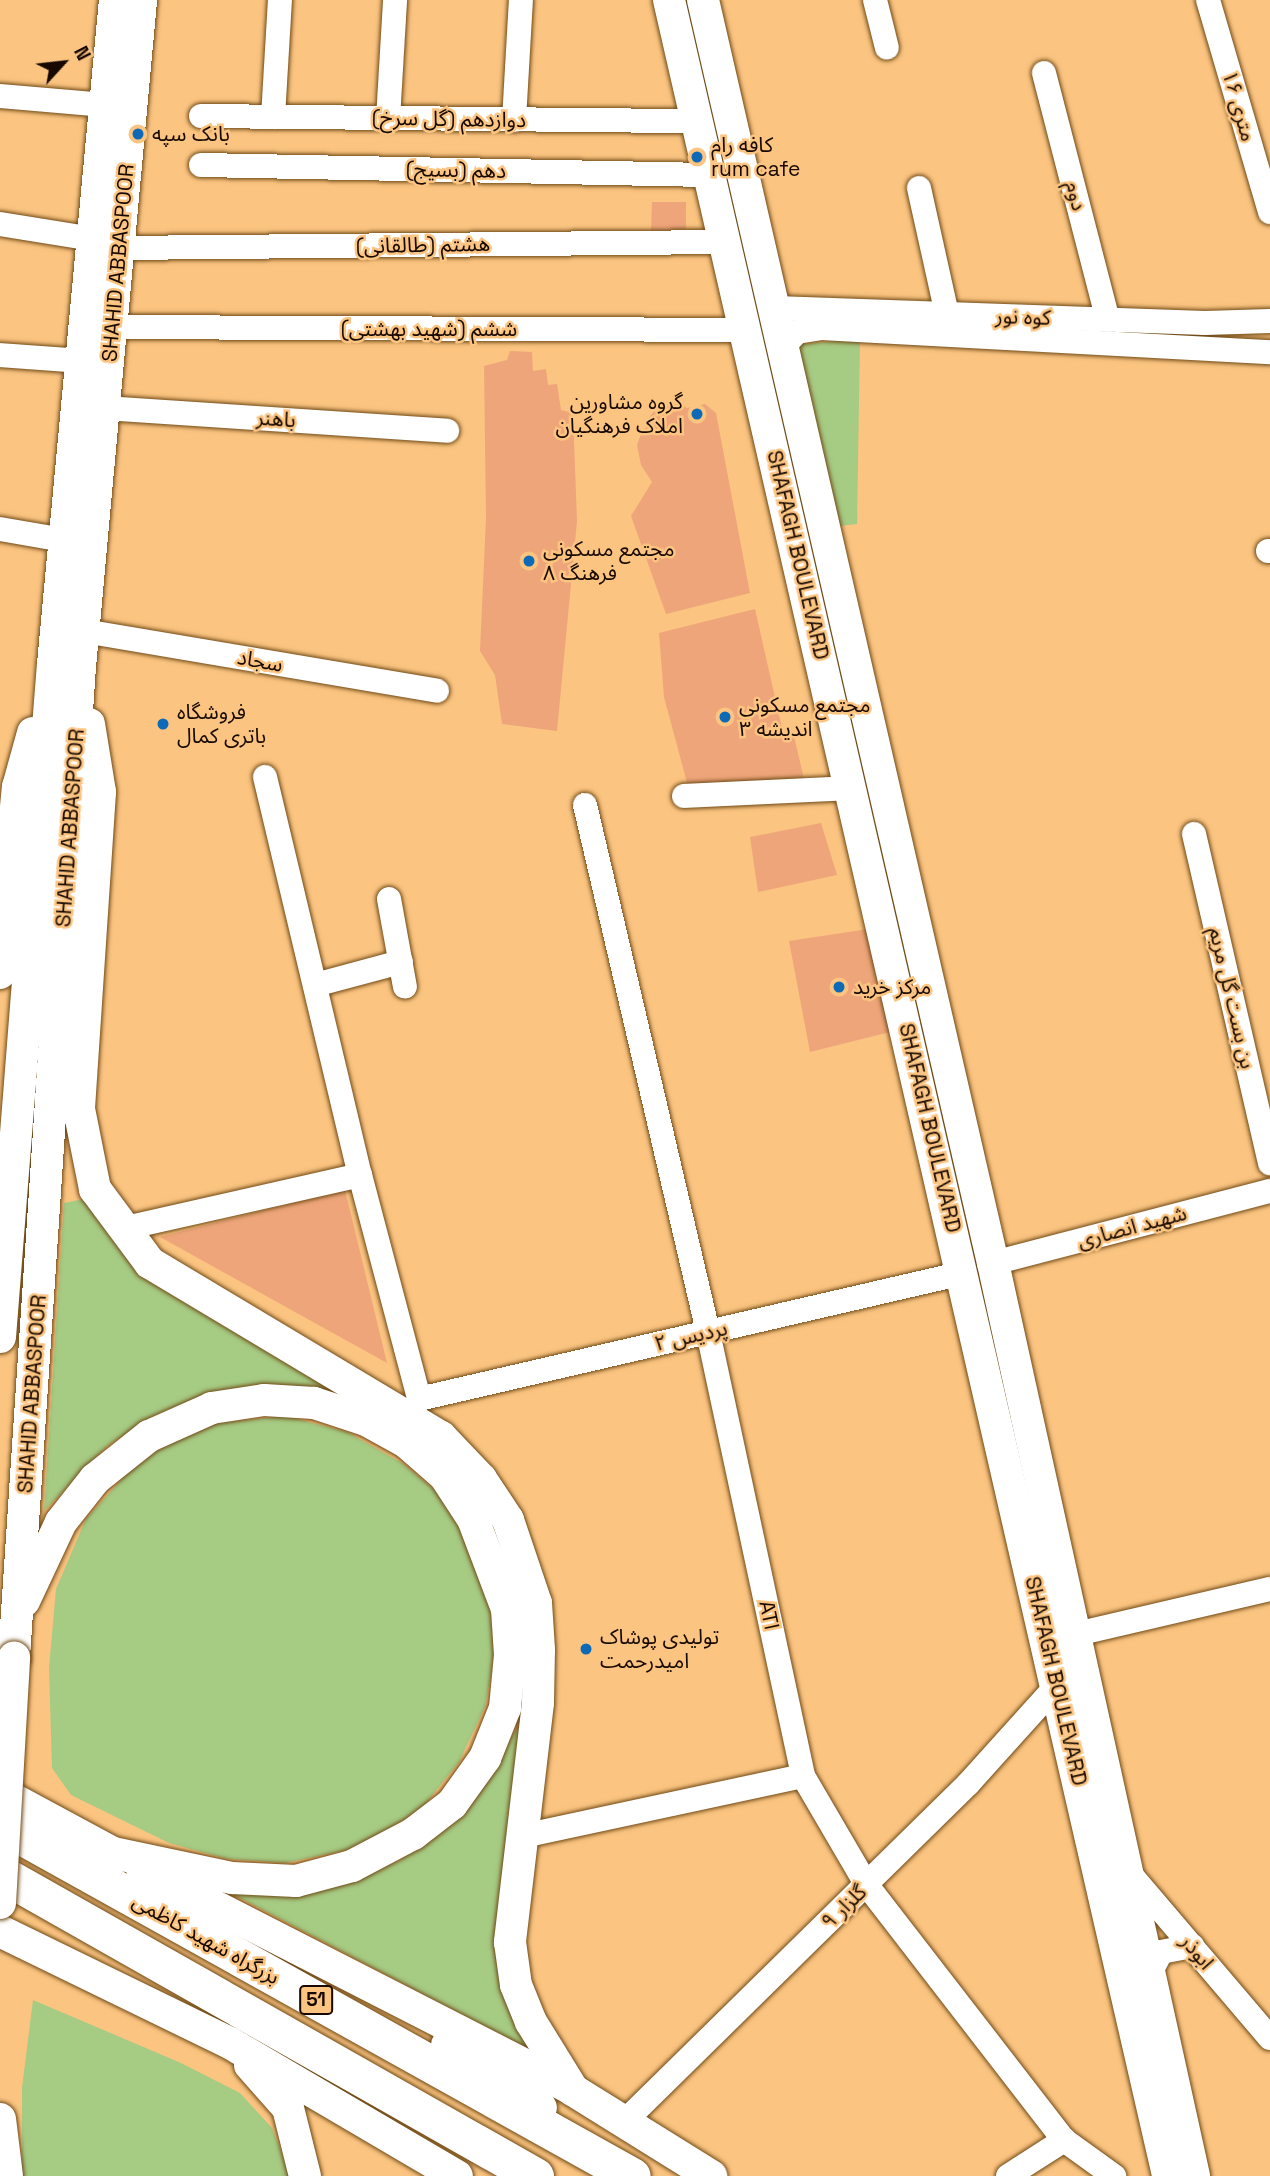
<!DOCTYPE html>
<meta charset="utf-8">
<style>
body{margin:0}
#map{position:relative;width:1270px;height:2176px;overflow:hidden;background:#fbc481;font-family:"Space Grotesk","Noto Sans Arabic",sans-serif}
div>[style]{position:absolute}
.green>*{inset:0;background:#a6cb83}
.building>*{inset:0;background:#eea57a}
.roads{filter:drop-shadow(0 0 2px #704a16) drop-shadow(0 0 2px #704a16)}
.minor>*{height:24px;margin:-12px;padding:0 12px;transform-origin:12px;border-radius:12px;background:#fff}
.major>*{height:32px;margin:-16px;padding:0 16px;transform-origin:16px;border-radius:16px;background:#fff}
.highway>*{height:37px;margin:-18.5px;padding:0 18.5px;transform-origin:18.5px;border-radius:18.5px;background:#fff}
.bridges{filter:drop-shadow(0 0 2px #704a16) drop-shadow(0 0 2px #704a16)}
.major-bridge>*{height:32px;margin:-16px;padding:0 16px;transform-origin:16px;border-radius:16px;background:#fff}
.dots>*{width:19px;height:19px;translate:-50% -50%;box-sizing:border-box;border:4px solid #fbc481;border-radius:50%}
span{translate:-50% -50%;white-space:nowrap;text-align:center;line-height:1.15;-webkit-text-stroke:5px #fbc481;paint-order:stroke}
.shield-label span{padding:2px 5px;background:#fbc481;border:2px solid;border-radius:5px;-webkit-text-stroke-width:0}
.shield-label{font-size:19px;color:#180900;font-weight:700}
.street-label{font-size:21px;color:#180900}
.poi-label{font-size:21px;color:#180900}
.left{translate:0 -50%;text-align:left}
.right{translate:-100% -50%;text-align:right}
.north{position:absolute;left:28px;top:28px;width:70px;height:70px;-webkit-text-stroke:5px #fbc481;paint-order:stroke;rotate:63deg;font-size:19px;font-weight:700;line-height:28px;text-align:center;color:#180900}
.north::after{content:'';display:block;margin:auto;width:24px;height:32px;background:#180900;clip-path:polygon(50% 0,100% 100%,50% 72%,0 100%)}
</style>
<div id="map">
<div class="green">
<i style="clip-path:polygon(860px 339px,857px 524px,831px 527px,792px 345px)"></i>
<i style="clip-path:polygon(88px 1198px,381px 1415px,208px 1394px,151px 1417px,107px 1446px,44px 1511px,64px 1203px)"></i>
<i style="clip-path:polygon(285px 1416px,347px 1432px,402px 1463px,436px 1491px,471px 1547px,488px 1594px,495px 1653px,485px 1707px,459px 1762px,422px 1808px,361px 1847px,285px 1863px,227px 1859px,169px 1843px,71px 1795px,52px 1768px,49px 1668px,56px 1589px,86px 1519px,139px 1460px,209px 1424px)"></i>
<i style="clip-path:polygon(520px 1724px,501px 1885px,530px 2050px,221px 1888px,332px 1887px,399px 1861px,452px 1822px)"></i>
<i style="clip-path:polygon(33px 2000px,181px 2063px,240px 2093px,272px 2128px,291px 2176px,22px 2176px,22px 2088px)"></i>
</div>
<div class="building">
<i style="clip-path:polygon(652px 202px,686px 202px,686px 229px,651px 231px)"></i>
<i style="clip-path:polygon(510px 351px,532px 352px,533px 371px,546px 369px,548px 385px,557px 384px,561px 410px,573px 413px,577px 521px,557px 731px,502px 724px,495px 675px,480px 651px,486px 518px,484px 366px,507px 360px)"></i>
<i style="clip-path:polygon(679px 403px,687px 408px,705px 404px,716px 413px,750px 593px,666px 614px,631px 516px,652px 482px,641px 465px,637px 445px,646px 421px,657px 408px)"></i>
<i style="clip-path:polygon(755px 609px,784px 737px,794px 736px,804px 779px,689px 790px,664px 697px,659px 633px)"></i>
<i style="clip-path:polygon(821px 823px,837px 875px,758px 892px,750px 837px)"></i>
<i style="clip-path:polygon(868px 929px,890px 1032px,810px 1052px,789px 941px)"></i>
<i style="clip-path:polygon(345px 1190px,387px 1363px,160px 1237px)"></i>
</div>
<div class="roads">
<div class="minor">
<i style="left:875px;top:0;width:49px;rotate:76deg"></i>
<i style="left:1208px;top:0;width:221px;rotate:73.7deg"></i>
<i style="left:1044px;top:73px;width:255px;rotate:75.5deg"></i>
<i style="left:0;top:96px;width:105px;rotate:4.9deg"></i>
<i style="left:201px;top:116px;width:496px;rotate:0.6deg"></i>
<i style="left:273px;top:117px;width:117px;rotate:-86.6deg"></i>
<i style="left:388px;top:119px;width:119px;rotate:-86.6deg"></i>
<i style="left:514px;top:120px;width:120px;rotate:-86.7deg"></i>
<i style="left:201px;top:165px;width:509px;rotate:1.13deg"></i>
<i style="left:919px;top:188px;width:129px;rotate:77.5deg"></i>
<i style="left:0;top:224px;width:94px;rotate:9.2deg"></i>
<i style="left:119px;top:248px;width:607px;rotate:-0.57deg"></i>
<i style="left:775px;top:308px;width:430px;rotate:2deg"></i>
<i style="left:1205px;top:323px;width:65px;rotate:-1.8deg"></i>
<i style="left:112px;top:327px;width:635px;rotate:0.27deg"></i>
<i style="left:784px;top:346px;width:19px;rotate:-47deg"></i>
<i style="left:797px;top:332px;width:24px;rotate:-9deg"></i>
<i style="left:821px;top:328px;width:450px;rotate:3.1deg"></i>
<i style="left:0;top:355px;width:81px;rotate:4.2deg"></i>
<i style="left:105px;top:408px;width:343px;rotate:3.8deg"></i>
<i style="left:0;top:529px;width:65px;rotate:9.8deg"></i>
<i style="left:1268px;top:551px;width:2px"></i>
<i style="left:84px;top:631px;width:358px;rotate:9.6deg"></i>
<i style="left:265px;top:777px;width:409px;rotate:76.6deg"></i>
<i style="left:684px;top:796px;width:167px;rotate:-2.7deg"></i>
<i style="left:585px;top:805px;width:541px;rotate:76.86deg"></i>
<i style="left:708px;top:1332px;width:454px;rotate:77.9deg"></i>
<i style="left:803px;top:1776px;width:125px;rotate:59.7deg"></i>
<i style="left:866px;top:1884px;width:324px;rotate:52.3deg"></i>
<i style="left:1064px;top:2140px;width:62px;rotate:35.8deg"></i>
<i style="left:1194px;top:834px;width:338px;rotate:77deg"></i>
<i style="left:389px;top:899px;width:89px;rotate:79.7deg"></i>
<i style="left:315px;top:985px;width:89px;rotate:-15deg"></i>
<i style="left:121px;top:1229px;width:245px;rotate:-12.7deg"></i>
<i style="left:360px;top:1175px;width:232px;rotate:75.2deg"></i>
<i style="left:419px;top:1399px;width:558px;rotate:-13.04deg"></i>
<i style="left:993px;top:1263px;width:286px;rotate:-14.6deg"></i>
<i style="left:1072px;top:1635px;width:203px;rotate:-13.1deg"></i>
<i style="left:523px;top:1836px;width:286px;rotate:-12.1deg"></i>
<i style="left:1126px;top:1869px;width:222px;rotate:49.6deg"></i>
<i style="left:1149px;top:1975px;width:26px;rotate:-62deg"></i>
<i style="left:1161px;top:1952px;width:32px;rotate:-11deg"></i>
<i style="left:624px;top:2122px;width:482px;rotate:-44.5deg"></i>
<i style="left:968px;top:1784px;width:133px;rotate:-48deg"></i>
<i style="left:1008px;top:2176px;width:67px;rotate:-32.7deg"></i>
</div>
<div class="major">
<i style="left:669px;top:0;width:2232px;rotate:77.08deg"></i>
<i style="left:703px;top:0;width:1296px;rotate:77.07deg"></i>
<i style="left:993px;top:1263px;width:935px;rotate:77.58deg"></i>
<i style="left:89px;top:724px;width:69px;rotate:80.8deg"></i>
<i style="left:100px;top:792px;width:318px;rotate:93.8deg"></i>
<i style="left:79px;top:1109px;width:82px;rotate:78.7deg"></i>
<i style="left:95px;top:1189px;width:92px;rotate:53.4deg"></i>
<i style="left:150px;top:1263px;width:339px;rotate:30.9deg"></i>
<i style="left:441px;top:1437px;width:58px;rotate:46.4deg"></i>
<i style="left:481px;top:1479px;width:49px;rotate:56.6deg"></i>
<i style="left:508px;top:1520px;width:88px;rotate:71.4deg"></i>
<i style="left:536px;top:1603px;width:47px;rotate:86.3deg"></i>
<i style="left:539px;top:1650px;width:53px;rotate:91.1deg"></i>
<i style="left:538px;top:1703px;width:241px;rotate:96.7deg"></i>
<i style="left:510px;top:1942px;width:43px;rotate:82.1deg"></i>
<i style="left:516px;top:1985px;width:40px;rotate:68deg"></i>
<i style="left:531px;top:2022px;width:80px;rotate:58.3deg"></i>
<i style="left:0;top:973px;width:187px;rotate:-84.5deg"></i>
<i style="left:18px;top:787px;width:56px;rotate:-74.5deg"></i>
<i style="left:0;top:1337px;width:675px;rotate:-85.5deg"></i>
<i style="left:53px;top:664px;width:667px;rotate:-84.67deg"></i>
<i style="left:14px;top:1657px;width:992px;rotate:-86.19deg"></i>
<i style="left:80px;top:667px;width:670px;rotate:-84.77deg"></i>
<i style="left:0;top:1792px;width:128px;rotate:28.4deg"></i>
<i style="left:113px;top:1853px;width:122px;rotate:11.9deg"></i>
<i style="left:232px;top:1878px;width:64px;rotate:2.7deg"></i>
<i style="left:296px;top:1881px;width:58px;rotate:-15deg"></i>
<i style="left:352px;top:1866px;width:69px;rotate:-27.7deg"></i>
<i style="left:413px;top:1834px;width:49px;rotate:-37.6deg"></i>
<i style="left:452px;top:1804px;width:57px;rotate:-54.3deg"></i>
<i style="left:485px;top:1758px;width:54px;rotate:-68.2deg"></i>
<i style="left:505px;top:1708px;width:53px;rotate:-84.6deg"></i>
<i style="left:510px;top:1655px;width:46px;rotate:-93.7deg"></i>
<i style="left:507px;top:1609px;width:96px;rotate:-110.7deg"></i>
<i style="left:473px;top:1519px;width:51px;rotate:-123.1deg"></i>
<i style="left:445px;top:1476px;width:52px;rotate:-138.9deg"></i>
<i style="left:406px;top:1442px;width:46px;rotate:-151.2deg"></i>
<i style="left:366px;top:1420px;width:55px;rotate:-161.9deg"></i>
<i style="left:314px;top:1403px;width:50px;rotate:-176.6deg"></i>
<i style="left:264px;top:1400px;width:53px;rotate:171.3deg"></i>
<i style="left:212px;top:1408px;width:69px;rotate:156deg"></i>
<i style="left:149px;top:1436px;width:69px;rotate:141.5deg"></i>
<i style="left:95px;top:1479px;width:55px;rotate:128.3deg"></i>
<i style="left:61px;top:1522px;width:87px;rotate:115.1deg"></i>
<i style="left:142px;top:1869px;width:484px;rotate:27.1deg"></i>
<i style="left:573px;top:2090px;width:163px;rotate:31.9deg"></i>
<i style="left:0;top:1931px;width:256px;rotate:26deg"></i>
<i style="left:230px;top:2043px;width:263px;rotate:30.4deg"></i>
<i style="left:447px;top:2045px;width:113px;rotate:33.8deg"></i>
<i style="left:250px;top:2065px;width:57px;rotate:48.5deg"></i>
<i style="left:288px;top:2108px;width:70px;rotate:76deg"></i>
<i style="left:0;top:2119px;width:57px;rotate:83deg"></i>
</div>
<div class="highway">
<i style="left:0;top:1824px;width:723px;rotate:29.12deg"></i>
<i style="left:0;top:1873px;width:615px;rotate:29.53deg"></i>
</div>
</div>
<div class="bridges">
<div class="major-bridge">
<i style="left:0;top:1903px;width:246px;rotate:-86.7deg"></i>
</div>
</div>
<div class="dots">
<i style="left:138px;top:134px;background:#0e6ab7"></i>
<i style="left:697px;top:157px;background:#0e6ab7"></i>
<i style="left:697px;top:414px;background:#0e6ab7"></i>
<i style="left:529px;top:561px;background:#0e6ab7"></i>
<i style="left:725px;top:717px;background:#0e6ab7"></i>
<i style="left:163px;top:724px;background:#0e6ab7"></i>
<i style="left:839px;top:987px;background:#0e6ab7"></i>
<i style="left:586px;top:1649px;background:#0e6ab7"></i>
</div>
<div class="shield-label">
<span style="left:316px;top:2000px">51</span>
</div>
<div class="street-label">
<span style="left:1239px;top:106px;rotate:74deg">۱۶ متری</span>
<span style="left:449px;top:119px;rotate:1deg">دوازدهم (گل سرخ)</span>
<span style="left:456px;top:170px;rotate:1deg">دهم (بسیج)</span>
<span style="left:1076px;top:196px;rotate:76deg">دوم</span>
<span style="left:423px;top:245px;rotate:-1deg">هشتم (طالقانی)</span>
<span style="left:118px;top:263px;rotate:-85deg">SHAHID ABBASPOOR</span>
<span style="left:1023px;top:317px;rotate:2deg">کوه نور</span>
<span style="left:429px;top:329px">ششم (شهید بهشتی)</span>
<span style="left:276px;top:419px;rotate:4deg">باهنر</span>
<span style="left:798px;top:555px;rotate:77deg">SHAFAGH BOULEVARD</span>
<span style="left:260px;top:661px;rotate:10deg">سجاد</span>
<span style="left:70px;top:828px;rotate:-86deg">SHAHID ABBASPOOR</span>
<span style="left:1232px;top:998px;rotate:77deg">بن بست گل مریم</span>
<span style="left:930px;top:1128px;rotate:77deg">SHAFAGH BOULEVARD</span>
<span style="left:1132px;top:1227px;rotate:-15deg">شهید انصاری</span>
<span style="left:691px;top:1336px;rotate:-13deg">پردیس ۲</span>
<span style="left:32px;top:1394px;rotate:-86deg">SHAHID ABBASPOOR</span>
<span style="left:769px;top:1615px;rotate:78deg">ATI</span>
<span style="left:1056px;top:1681px;rotate:77deg">SHAFAGH BOULEVARD</span>
<span style="left:844px;top:1907px;rotate:-44deg">گلزار ۹</span>
<span style="left:206px;top:1939px;rotate:29deg">بزرگراه شهید کاظمی</span>
<span style="left:1197px;top:1952px;rotate:50deg">ابوذر</span>
</div>
<div class="poi-label">
<span class="left" style="left:152px;top:134px">بانک سپه</span>
<span class="left" style="left:711px;top:157px">کافه رام<br>rum cafe</span>
<span class="right" style="left:683px;top:414px">گروه مشاورین<br>املاک فرهنگیان</span>
<span class="left" style="left:543px;top:561px">مجتمع مسکونی<br>فرهنگ ۸</span>
<span class="left" style="left:739px;top:717px">مجتمع مسکونی<br>اندیشه ۳</span>
<span class="left" style="left:177px;top:724px">فروشگاه<br>باتری کمال</span>
<span class="left" style="left:853px;top:987px">مرکز خرید</span>
<span class="left" style="left:600px;top:1649px">تولیدی پوشاک<br>امیدرحمت</span>
</div>
<div class="north">N</div>
</div>
